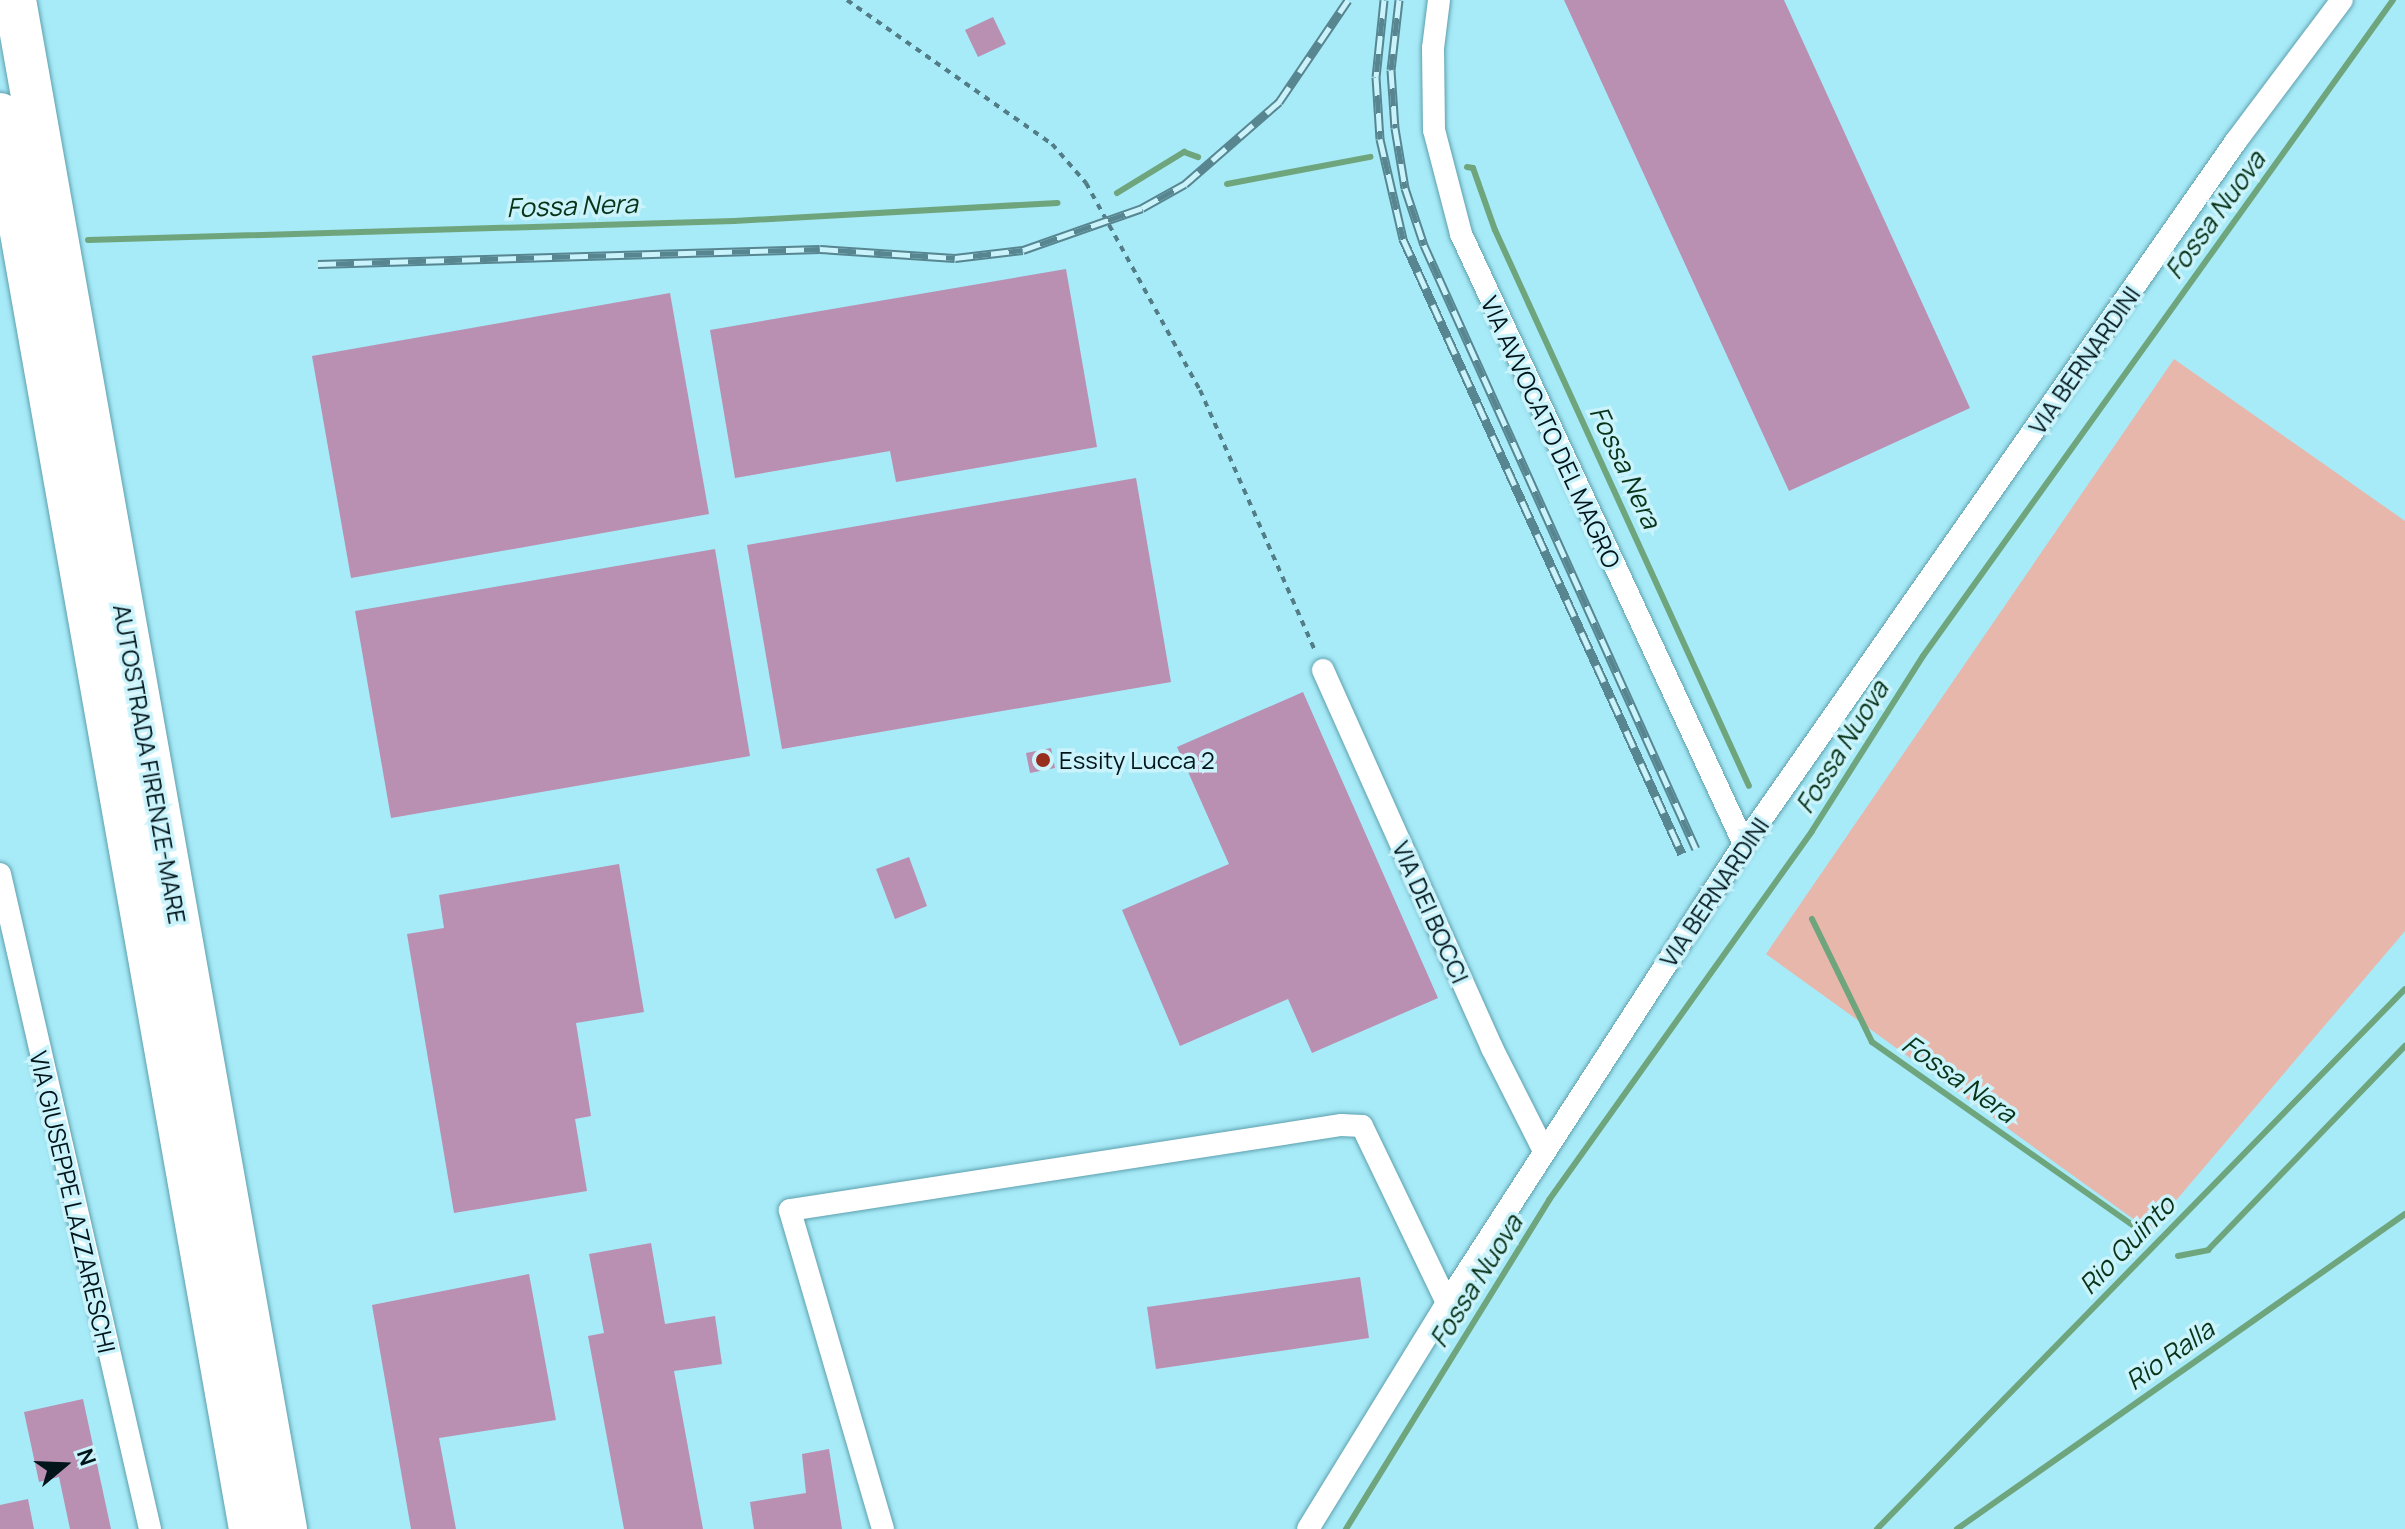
<!DOCTYPE html>
<style>
body{margin:0}
#map{position:relative;width:2405px;height:1529px;overflow:hidden;background:#a7eaf8;font-family:Manrope,sans-serif}
div>[style]{position:absolute}
.green>*{inset:0;background:#e8b7ac}
.stream>*{height:6px;margin:-3px;padding:0 3px;transform-origin:3px;border-radius:3px;background:#6fa57d}
.building>*{inset:0;background:#b98fb2}
.path>*{height:4px;margin-top:-2px;transform-origin:0;background:repeating-linear-gradient(90deg,#527d86 0 6px,transparent 0 12px)}
.roads{filter:drop-shadow(0 0 2px #5ea0ad) drop-shadow(0 0 2px #5ea0ad)}
.street>*{height:22px;margin:-11px;padding:0 11px;transform-origin:11px;border-radius:11px;background:#fff}
.highway>*{height:42px;margin:-21px;padding:0 21px;transform-origin:21px;border-radius:21px;background:#fff}
.rail>*{height:9px;margin-top:-4.5px;transform-origin:0;background:repeating-linear-gradient(90deg,#cbf3fb 0 18px,#588690 0 36px);box-sizing:border-box;border-block:2px solid #588690}
.dots>*{width:22px;height:22px;translate:-50% -50%;box-sizing:border-box;border:4px solid #cbf3fb;border-radius:50%}
span{translate:-50% -50%;white-space:nowrap;text-align:center;line-height:1.15;-webkit-text-stroke:7px #cbf3fb;paint-order:stroke}
.street-label{font-size:24px;color:#00151a}
.poi-label{font-size:24px;color:#00151a}
.left{translate:0 -50%;text-align:left}
.water-label{font-size:26px;color:#073318;font-style:italic}
.north{position:absolute;left:24px;top:1425px;width:80px;height:80px;-webkit-text-stroke:6px #cbf3fb;paint-order:stroke;rotate:71deg;font-size:22px;font-weight:700;line-height:32px;text-align:center;color:#00151a}
.north::after{content:'';display:block;margin:auto;width:28px;height:36px;background:#00151a;clip-path:polygon(50% 0,100% 100%,50% 72%,0 100%)}
</style>
<div id="map">
<div class="green">
<i style="clip-path:polygon(2174px 359px,2405px 521px,2405px 931px,2150px 1231px,1766px 954px)"></i>
</div>
<div class="stream">
<i style="left:1467px;top:167px;width:6px;rotate:9deg"></i>
<i style="left:1473px;top:168px;width:66px;rotate:70.5deg"></i>
<i style="left:1495px;top:230px;width:611px;rotate:65.45deg"></i>
<i style="left:1227px;top:184px;width:146px;rotate:-10.7deg"></i>
<i style="left:1117px;top:193px;width:79px;rotate:-31.5deg"></i>
<i style="left:1184px;top:152px;width:15px;rotate:20deg"></i>
<i style="left:88px;top:240px;width:646px;rotate:-1.68deg"></i>
<i style="left:734px;top:221px;width:324px;rotate:-3.2deg"></i>
<i style="left:1812px;top:919px;width:137px;rotate:64deg"></i>
<i style="left:1872px;top:1042px;width:322px;rotate:35.1deg"></i>
<i style="left:2178px;top:1256px;width:31px;rotate:-11deg"></i>
<i style="left:2208px;top:1250px;width:284px;rotate:-46deg"></i>
<i style="left:1346px;top:1529px;width:387px;rotate:-58.3deg"></i>
<i style="left:1549px;top:1200px;width:453px;rotate:-54.5deg"></i>
<i style="left:1812px;top:831px;width:207px;rotate:-57.6deg"></i>
<i style="left:1923px;top:656px;width:807px;rotate:-54.38deg"></i>
<i style="left:1877px;top:1529px;width:755px;rotate:-45.64deg"></i>
<i style="left:1957px;top:1529px;width:548px;rotate:-35.11deg"></i>
</div>
<div class="building">
<i style="clip-path:polygon(1564px 0,1784px 0,1970px 408px,1789px 491px)"></i>
<i style="clip-path:polygon(993px 17px,1006px 44px,978px 57px,965px 30px)"></i>
<i style="clip-path:polygon(1066px 269px,1097px 447px,896px 482px,890px 451px,735px 478px,710px 330px)"></i>
<i style="clip-path:polygon(670px 293px,709px 514px,351px 578px,312px 356px)"></i>
<i style="clip-path:polygon(1136px 478px,1171px 682px,782px 749px,747px 545px)"></i>
<i style="clip-path:polygon(715px 549px,750px 756px,391px 818px,355px 611px)"></i>
<i style="clip-path:polygon(1303px 692px,1438px 998px,1312px 1053px,1288px 999px,1180px 1046px,1122px 910px,1229px 864px,1177px 747px)"></i>
<i style="clip-path:polygon(1051px 748px,1055px 768px,1030px 773px,1026px 753px)"></i>
<i style="clip-path:polygon(909px 857px,927px 906px,895px 919px,876px 869px)"></i>
<i style="clip-path:polygon(619px 864px,644px 1012px,576px 1023px,591px 1116px,575px 1119px,587px 1191px,454px 1213px,407px 934px,444px 928px,439px 895px)"></i>
<i style="clip-path:polygon(651px 1243px,665px 1324px,715px 1316px,722px 1364px,674px 1371px,703px 1529px,624px 1529px,588px 1336px,604px 1333px,589px 1254px)"></i>
<i style="clip-path:polygon(529px 1274px,556px 1420px,439px 1438px,456px 1529px,411px 1529px,372px 1305px)"></i>
<i style="clip-path:polygon(1360px 1277px,1369px 1338px,1156px 1369px,1147px 1307px)"></i>
<i style="clip-path:polygon(83px 1399px,111px 1529px,70px 1529px,59px 1477px,39px 1482px,24px 1412px)"></i>
<i style="clip-path:polygon(829px 1449px,842px 1529px,754px 1529px,750px 1502px,806px 1493px,802px 1454px)"></i>
<i style="clip-path:polygon(28px 1499px,34px 1529px,0 1529px,0 1505px)"></i>
</div>
<div class="path">
<i style="left:847px;top:0;width:251px;rotate:35.1deg"></i>
<i style="left:1052px;top:144px;width:52px;rotate:48.9deg"></i>
<i style="left:1086px;top:183px;width:236px;rotate:61.2deg"></i>
<i style="left:1200px;top:390px;width:287px;rotate:66.2deg"></i>
</div>
<div class="roads">
<div class="street">
<i style="left:1439px;top:0;width:48px;rotate:97.1deg"></i>
<i style="left:1433px;top:48px;width:82px;rotate:89.3deg"></i>
<i style="left:1434px;top:130px;width:107px;rotate:75.4deg"></i>
<i style="left:1461px;top:234px;width:672px;rotate:65.11deg"></i>
<i style="left:1323px;top:670px;width:414px;rotate:65.9deg"></i>
<i style="left:1492px;top:1048px;width:115px;rotate:63.2deg"></i>
<i style="left:0;top:874px;width:672px;rotate:77.1deg"></i>
<i style="left:883px;top:1529px;width:332px;rotate:-106.3deg"></i>
<i style="left:790px;top:1210px;width:558px;rotate:-8.77deg"></i>
<i style="left:1341px;top:1125px;width:21px;rotate:3deg"></i>
<i style="left:1362px;top:1126px;width:196px;rotate:64.3deg"></i>
<i style="left:1308px;top:1529px;width:265px;rotate:-58.4deg"></i>
<i style="left:1447px;top:1303px;width:547px;rotate:-57.09deg"></i>
<i style="left:1744px;top:844px;width:858px;rotate:-55.01deg"></i>
<i style="left:2236px;top:141px;width:176px;rotate:-53.1deg"></i>
</div>
<div class="highway">
<i style="left:15px;top:0;width:1553px;rotate:79.95deg"></i>
<i style="left:0;top:114px;width:1437px;rotate:79.98deg"></i>
</div>
</div>
<div class="rail">
<i style="left:1384px;top:0;width:77px;rotate:95.9deg"></i>
<i style="left:1376px;top:77px;width:62px;rotate:86.3deg"></i>
<i style="left:1380px;top:139px;width:103px;rotate:77deg"></i>
<i style="left:1403px;top:239px;width:675px;rotate:65.6deg"></i>
<i style="left:1399px;top:0;width:70px;rotate:96.5deg"></i>
<i style="left:1391px;top:70px;width:58px;rotate:86.1deg"></i>
<i style="left:1395px;top:128px;width:61px;rotate:80.5deg"></i>
<i style="left:1405px;top:188px;width:60px;rotate:71.6deg"></i>
<i style="left:1424px;top:245px;width:662px;rotate:65.76deg"></i>
<i style="left:318px;top:264px;width:502px;rotate:-1.71deg"></i>
<i style="left:820px;top:249px;width:135px;rotate:3.8deg"></i>
<i style="left:955px;top:258px;width:68px;rotate:-6.7deg"></i>
<i style="left:1023px;top:250px;width:126px;rotate:-19.4deg"></i>
<i style="left:1142px;top:208px;width:49px;rotate:-29.2deg"></i>
<i style="left:1185px;top:184px;width:125px;rotate:-41.1deg"></i>
<i style="left:1279px;top:102px;width:123px;rotate:-55.9deg"></i>
</div>
<div class="dots">
<i style="left:1043px;top:760px;background:#982f1e"></i>
</div>
<div class="street-label">
<span style="left:2084px;top:360px;rotate:-55deg">VIA BERNARDINI</span>
<span style="left:1551px;top:432px;rotate:65deg">VIA AVVOCATO DEL MAGRO</span>
<span style="left:150px;top:764px;rotate:80deg">AUTOSTRADA FIRENZE-MARE</span>
<span style="left:1714px;top:892px;rotate:-56deg">VIA BERNARDINI</span>
<span style="left:1431px;top:912px;rotate:66deg">VIA DEI BOCCI</span>
<span style="left:73px;top:1202px;rotate:77deg">VIA GIUSEPPE LAZZARESCHI</span>
</div>
<div class="poi-label">
<span class="left" style="left:1059px;top:760px">Essity Lucca 2</span>
</div>
<div class="water-label">
<span style="left:572px;top:206px;rotate:-2deg">Fossa Nera</span>
<span style="left:2215px;top:215px;rotate:-54deg">Fossa Nuova</span>
<span style="left:1625px;top:467px;rotate:65deg">Fossa Nera</span>
<span style="left:1842px;top:747px;rotate:-58deg">Fossa Nuova</span>
<span style="left:1959px;top:1079px;rotate:35deg">Fossa Nera</span>
<span style="left:2127px;top:1245px;rotate:-46deg">Rio Quinto</span>
<span style="left:1476px;top:1281px;rotate:-58deg">Fossa Nuova</span>
<span style="left:2170px;top:1355px;rotate:-35deg">Rio Ralla</span>
</div>
<div class="north">N</div>
</div>
